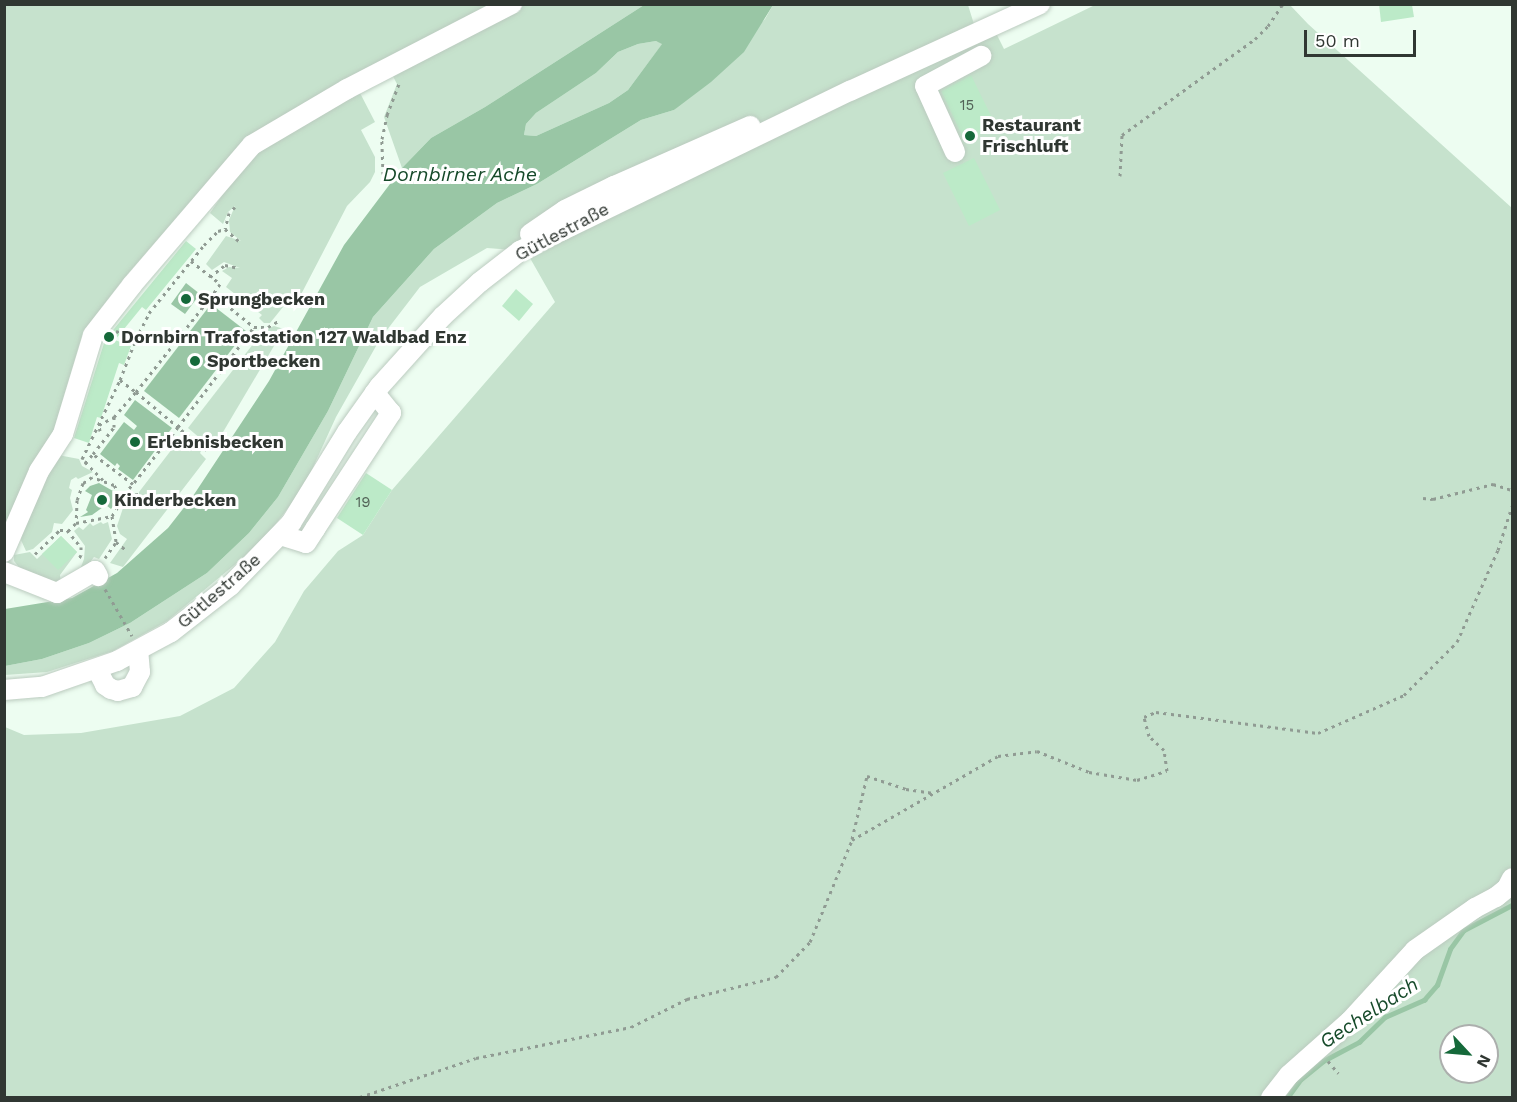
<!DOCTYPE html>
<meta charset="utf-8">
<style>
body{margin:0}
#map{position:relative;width:1517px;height:1102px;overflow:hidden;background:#edfdf1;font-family:"Work Sans",sans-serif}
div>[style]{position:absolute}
.green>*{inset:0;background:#c6e2cd}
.water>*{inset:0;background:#99c6a5}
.stream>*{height:4.5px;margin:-2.25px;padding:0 2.25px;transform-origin:2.25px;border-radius:2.25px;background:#99c6a5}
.building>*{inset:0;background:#bceac8}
.path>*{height:3px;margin-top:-1.5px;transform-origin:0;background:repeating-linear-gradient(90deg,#909b93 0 3px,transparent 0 7.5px)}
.roads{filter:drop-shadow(0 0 2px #bbcbbf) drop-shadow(0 0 2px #bbcbbf)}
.minor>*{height:20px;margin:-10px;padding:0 10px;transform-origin:10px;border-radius:10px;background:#fff}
.dots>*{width:16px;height:16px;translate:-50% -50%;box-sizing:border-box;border:3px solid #fff;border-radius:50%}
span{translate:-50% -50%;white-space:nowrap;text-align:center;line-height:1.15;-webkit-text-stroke:6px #fff;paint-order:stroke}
.number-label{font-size:15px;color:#536458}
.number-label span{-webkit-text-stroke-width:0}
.poi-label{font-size:18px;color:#303732;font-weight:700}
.left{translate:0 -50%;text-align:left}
.street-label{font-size:18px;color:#303732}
.water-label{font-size:20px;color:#164a2a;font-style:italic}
.frame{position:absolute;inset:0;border:6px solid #303732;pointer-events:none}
.north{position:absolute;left:1439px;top:1024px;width:60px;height:60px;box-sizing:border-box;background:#fff;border:2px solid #acafad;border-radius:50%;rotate:116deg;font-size:16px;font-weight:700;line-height:24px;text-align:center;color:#303732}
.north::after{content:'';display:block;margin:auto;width:21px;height:27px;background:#15693a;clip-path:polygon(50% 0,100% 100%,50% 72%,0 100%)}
.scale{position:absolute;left:1304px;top:30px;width:112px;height:27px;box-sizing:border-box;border:3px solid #303732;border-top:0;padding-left:8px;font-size:18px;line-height:21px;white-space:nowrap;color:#303732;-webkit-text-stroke:4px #fff;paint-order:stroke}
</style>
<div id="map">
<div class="green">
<i style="clip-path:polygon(5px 5px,644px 5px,485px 107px,431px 138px,402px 168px,384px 117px,397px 84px,384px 59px,250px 135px,125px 277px,83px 332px,53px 432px,32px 463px,5px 528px)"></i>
<i style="clip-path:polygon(evenodd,773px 5px,968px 5px,978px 37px,994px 29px,1004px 49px,1095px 5px,1290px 5px,1308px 24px,1512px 208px,1512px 1097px,5px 1097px,5px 727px,24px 735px,81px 733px,180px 716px,234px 688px,275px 642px,304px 591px,338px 551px,363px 535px,392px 490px,555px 302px,526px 251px,487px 248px,420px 287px,380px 339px,336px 417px,304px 487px,262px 542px,167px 621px,113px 651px,47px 672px,5px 675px,5px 666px,42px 659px,89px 643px,130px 623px,207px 573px,249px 533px,278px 497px,328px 411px,373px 317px,434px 249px,497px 203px,537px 184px,641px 120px,674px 110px,765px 19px,773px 5px,1451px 1036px,1487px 1036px,1487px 1072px,1451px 1072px,1451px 1036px)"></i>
<i style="clip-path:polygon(656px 41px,663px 43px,628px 90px,609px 103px,536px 136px,524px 135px,526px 124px,536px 113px,596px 73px,618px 52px,638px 44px)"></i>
<i style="clip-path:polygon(360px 93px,375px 122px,361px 130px,375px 157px,375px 172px,370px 182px,347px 206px,294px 308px,283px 307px,270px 323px,264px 323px,259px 318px,262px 315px,226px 287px,232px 278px,222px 271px,229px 267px,240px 268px,224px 262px,212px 270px,206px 264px,226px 236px,241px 241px,230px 232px,229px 220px,235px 206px,228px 212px,223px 224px,210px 213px,237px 174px,255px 155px,308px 121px)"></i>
<i style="clip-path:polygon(274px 326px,284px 329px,213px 449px,188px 428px,264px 330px)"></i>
<i style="clip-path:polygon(182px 436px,202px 449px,200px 453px,206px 459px,123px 567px,110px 563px,127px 539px,120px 534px,117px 526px,125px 502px,139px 498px,139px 492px)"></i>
<i style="clip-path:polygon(58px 455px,79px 459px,82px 466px,93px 472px,78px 479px,76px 477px,71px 480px,69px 488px,72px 490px,70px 498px,73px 510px,62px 524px,54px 523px,52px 532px,33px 549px,26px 551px,21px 540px,22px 531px,46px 474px)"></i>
<i style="clip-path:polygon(101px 522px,103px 524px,108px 522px,112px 539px,99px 559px,94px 557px,84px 570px,81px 567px,84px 559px,85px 546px,74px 531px,79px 527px,83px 530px,90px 523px,93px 526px)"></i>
<i style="clip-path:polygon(61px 536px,77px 552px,60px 575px,61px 585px,22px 571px,14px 561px,14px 555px,30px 552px,37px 559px)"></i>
</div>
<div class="water">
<i style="clip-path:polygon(evenodd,644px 5px,773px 5px,744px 52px,711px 82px,674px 110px,641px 120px,537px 184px,497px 203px,434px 249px,373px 317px,328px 411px,278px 497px,249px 533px,207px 573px,130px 623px,89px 643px,42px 659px,5px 666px,5px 609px,72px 598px,117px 573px,168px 528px,193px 496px,269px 381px,344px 245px,402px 168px,431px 138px,485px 107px,644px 5px,656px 41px,662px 44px,628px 90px,609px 103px,536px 136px,524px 135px,526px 124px,536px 113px,596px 73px,618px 52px,638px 44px,656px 41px)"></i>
<i style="clip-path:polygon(186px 283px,200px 294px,185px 314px,171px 304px)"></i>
<i style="clip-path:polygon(211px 304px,246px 331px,179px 418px,144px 391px)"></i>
<i style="clip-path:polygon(135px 400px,172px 428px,133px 480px,118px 469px,120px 466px,117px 463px,115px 466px,100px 454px,124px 422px,134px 430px,137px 426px,124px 415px)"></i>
<i style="clip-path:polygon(99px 483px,113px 491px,114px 505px,111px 509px,106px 505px,92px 515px,80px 517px,88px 512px,86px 510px,92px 495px,85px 491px,90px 486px)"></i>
</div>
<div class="stream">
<i style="left:1287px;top:1098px;width:24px;rotate:-54deg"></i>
<i style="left:1301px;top:1079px;width:28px;rotate:-39deg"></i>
<i style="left:1323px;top:1061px;width:41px;rotate:-27.8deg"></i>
<i style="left:1359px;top:1042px;width:36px;rotate:-44deg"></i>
<i style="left:1385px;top:1017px;width:43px;rotate:-23.6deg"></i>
<i style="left:1424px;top:1000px;width:20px;rotate:-49deg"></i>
<i style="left:1437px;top:985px;width:38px;rotate:-70deg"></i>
<i style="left:1450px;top:949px;width:24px;rotate:-54deg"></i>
<i style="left:1464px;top:930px;width:54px;rotate:-27.5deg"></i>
</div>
<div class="building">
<i style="clip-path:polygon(1379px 4px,1412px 5px,1414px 17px,1381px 22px)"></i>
<i style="clip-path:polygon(971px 75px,996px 126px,965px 142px,941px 91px)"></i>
<i style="clip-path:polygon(974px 158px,1000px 210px,969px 226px,943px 173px)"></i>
<i style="clip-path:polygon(186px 241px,196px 249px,146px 310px,142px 307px,115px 340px,131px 346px,124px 365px,119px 363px,101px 418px,97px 417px,89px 443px,74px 438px,105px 340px)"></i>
<i style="clip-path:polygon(516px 289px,533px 304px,519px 321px,502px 306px)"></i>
<i style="clip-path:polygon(366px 473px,392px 490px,363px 535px,337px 518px)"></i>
<i style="clip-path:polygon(61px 536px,77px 552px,58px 570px,42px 554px)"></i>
</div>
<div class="path">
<i style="left:383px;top:174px;width:35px;rotate:-92deg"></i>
<i style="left:382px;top:139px;width:25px;rotate:-78deg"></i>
<i style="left:387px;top:115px;width:36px;rotate:-69deg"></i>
<i style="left:1120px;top:176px;width:41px;rotate:-87.2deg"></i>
<i style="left:1122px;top:135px;width:164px;rotate:-35.8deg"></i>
<i style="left:1255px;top:39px;width:18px;rotate:-45deg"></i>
<i style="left:1268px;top:26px;width:27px;rotate:-56deg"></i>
<i style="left:235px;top:207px;width:8px;rotate:135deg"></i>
<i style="left:229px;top:213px;width:16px;rotate:104deg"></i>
<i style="left:225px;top:229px;width:18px;rotate:41deg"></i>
<i style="left:191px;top:261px;width:37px;rotate:38deg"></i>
<i style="left:220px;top:284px;width:12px;rotate:125deg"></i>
<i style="left:210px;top:277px;width:19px;rotate:-39deg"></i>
<i style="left:225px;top:265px;width:14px;rotate:12deg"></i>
<i style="left:116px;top:331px;width:22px;rotate:22deg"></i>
<i style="left:136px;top:339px;width:29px;rotate:-63deg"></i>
<i style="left:149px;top:313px;width:87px;rotate:-51deg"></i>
<i style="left:204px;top:245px;width:20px;rotate:-45deg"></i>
<i style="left:218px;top:231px;width:7px;rotate:-16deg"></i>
<i style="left:120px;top:380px;width:20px;rotate:37deg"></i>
<i style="left:136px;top:392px;width:55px;rotate:39.8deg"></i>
<i style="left:178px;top:427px;width:73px;rotate:128.3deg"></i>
<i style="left:133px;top:484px;width:50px;rotate:-143.1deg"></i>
<i style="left:93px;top:454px;width:34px;rotate:-52deg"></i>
<i style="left:114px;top:427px;width:10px;rotate:-90deg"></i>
<i style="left:114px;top:417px;width:33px;rotate:-49deg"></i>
<i style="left:136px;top:392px;width:125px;rotate:-51.8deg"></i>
<i style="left:213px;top:294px;width:53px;rotate:38.8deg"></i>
<i style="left:100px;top:431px;width:6px;rotate:-99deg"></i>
<i style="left:99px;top:425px;width:17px;rotate:-28deg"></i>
<i style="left:207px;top:450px;width:37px;rotate:-142deg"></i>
<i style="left:178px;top:427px;width:126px;rotate:-52.8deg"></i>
<i style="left:254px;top:327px;width:14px"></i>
<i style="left:268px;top:327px;width:14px;rotate:-30deg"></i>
<i style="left:85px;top:463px;width:12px;rotate:-48deg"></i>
<i style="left:103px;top:480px;width:30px;rotate:-135deg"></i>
<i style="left:82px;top:459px;width:88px;rotate:-64.3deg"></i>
<i style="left:120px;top:380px;width:44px;rotate:-68.7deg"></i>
<i style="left:124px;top:494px;width:13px;rotate:-48deg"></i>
<i style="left:120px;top:496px;width:20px;rotate:-6deg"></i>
<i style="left:1423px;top:498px;width:10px;rotate:6deg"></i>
<i style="left:1433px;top:499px;width:62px;rotate:-14deg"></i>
<i style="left:1493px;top:484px;width:20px;rotate:18deg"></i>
<i style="left:112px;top:516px;width:26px;rotate:81deg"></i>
<i style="left:116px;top:542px;width:13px;rotate:39deg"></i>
<i style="left:68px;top:531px;width:11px;rotate:-45deg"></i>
<i style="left:76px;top:523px;width:37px;rotate:-11deg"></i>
<i style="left:112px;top:516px;width:13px;rotate:-58deg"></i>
<i style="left:119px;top:505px;width:11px;rotate:-85deg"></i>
<i style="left:120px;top:494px;width:11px;rotate:-124deg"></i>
<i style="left:114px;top:485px;width:23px;rotate:-160deg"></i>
<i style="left:92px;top:477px;width:11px;rotate:146deg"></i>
<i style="left:83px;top:483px;width:18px;rotate:109deg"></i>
<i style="left:77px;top:500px;width:23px;rotate:92deg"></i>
<i style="left:35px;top:554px;width:35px;rotate:-44deg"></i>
<i style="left:60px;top:530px;width:7px"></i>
<i style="left:67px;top:530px;width:22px;rotate:51deg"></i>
<i style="left:81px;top:547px;width:8px;rotate:90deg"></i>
<i style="left:81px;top:555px;width:7px;rotate:124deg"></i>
<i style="left:105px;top:558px;width:19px;rotate:-55deg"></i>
<i style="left:105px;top:589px;width:54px;rotate:60.1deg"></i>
<i style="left:852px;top:839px;width:65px;rotate:-76.6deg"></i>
<i style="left:867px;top:776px;width:41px;rotate:18.4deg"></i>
<i style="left:906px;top:789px;width:28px;rotate:8deg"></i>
<i style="left:1328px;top:1061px;width:16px;rotate:50deg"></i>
<i style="left:349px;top:1098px;width:11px;rotate:-5deg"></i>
<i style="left:360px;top:1097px;width:122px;rotate:-18.6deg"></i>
<i style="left:476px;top:1058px;width:158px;rotate:-11.3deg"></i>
<i style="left:631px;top:1027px;width:63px;rotate:-26.6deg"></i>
<i style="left:687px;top:999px;width:92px;rotate:-13.9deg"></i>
<i style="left:776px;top:977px;width:49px;rotate:-45.8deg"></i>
<i style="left:810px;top:942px;width:110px;rotate:-67.6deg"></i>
<i style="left:852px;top:840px;width:168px;rotate:-29.9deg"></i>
<i style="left:998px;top:756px;width:39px;rotate:-7deg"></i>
<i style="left:1037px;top:751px;width:56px;rotate:22deg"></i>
<i style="left:1089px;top:772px;width:49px;rotate:9.5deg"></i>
<i style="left:1137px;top:780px;width:31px;rotate:-17deg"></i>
<i style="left:1167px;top:771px;width:21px;rotate:-98deg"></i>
<i style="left:1164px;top:750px;width:21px;rotate:-137deg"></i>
<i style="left:1149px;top:736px;width:20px;rotate:-105deg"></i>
<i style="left:1144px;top:717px;width:13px;rotate:-23deg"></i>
<i style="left:1156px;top:712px;width:163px;rotate:7.4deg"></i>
<i style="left:1318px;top:733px;width:94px;rotate:-23.8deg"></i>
<i style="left:1404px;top:695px;width:75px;rotate:-45deg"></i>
<i style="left:1457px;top:642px;width:101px;rotate:-66deg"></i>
<i style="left:1498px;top:550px;width:46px;rotate:-72.3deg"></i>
</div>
<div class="roads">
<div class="minor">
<i style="left:955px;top:152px;width:72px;rotate:-114.4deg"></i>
<i style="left:925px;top:86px;width:64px;rotate:-28.2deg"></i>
<i style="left:530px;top:234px;width:42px;rotate:-34.4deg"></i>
<i style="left:565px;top:210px;width:55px;rotate:-26.1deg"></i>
<i style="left:614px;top:186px;width:149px;rotate:-23.8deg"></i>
<i style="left:280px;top:535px;width:27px;rotate:17deg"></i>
<i style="left:306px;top:543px;width:17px;rotate:-57deg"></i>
<i style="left:315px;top:529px;width:139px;rotate:-56.8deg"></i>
<i style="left:391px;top:413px;width:26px;rotate:-129deg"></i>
<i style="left:4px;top:552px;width:88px;rotate:-66.6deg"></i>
<i style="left:39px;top:471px;width:44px;rotate:-57deg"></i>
<i style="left:63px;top:434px;width:103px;rotate:-73.1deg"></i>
<i style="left:93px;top:335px;width:63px;rotate:-52deg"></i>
<i style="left:132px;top:285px;width:184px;rotate:-49.4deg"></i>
<i style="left:252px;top:145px;width:110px;rotate:-30.5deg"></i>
<i style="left:347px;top:89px;width:186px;rotate:-27.3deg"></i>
<i style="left:4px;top:572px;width:57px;rotate:21.6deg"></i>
<i style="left:57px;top:593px;width:44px;rotate:-30.1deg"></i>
<i style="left:95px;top:571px;width:6px;rotate:59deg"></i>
<i style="left:97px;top:669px;width:18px;rotate:63deg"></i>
<i style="left:105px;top:685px;width:7px;rotate:34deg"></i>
<i style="left:111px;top:689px;width:7px;rotate:16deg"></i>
<i style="left:118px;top:691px;width:15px;rotate:-16deg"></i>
<i style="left:132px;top:687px;width:17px;rotate:-62deg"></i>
<i style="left:140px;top:672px;width:21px;rotate:-95deg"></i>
<i style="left:4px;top:690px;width:38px;rotate:-5deg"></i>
<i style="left:42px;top:687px;width:79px;rotate:-19.1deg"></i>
<i style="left:117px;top:661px;width:61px;rotate:-28.2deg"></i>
<i style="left:171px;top:632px;width:75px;rotate:-37.9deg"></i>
<i style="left:230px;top:586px;width:88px;rotate:-45.9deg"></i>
<i style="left:291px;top:523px;width:107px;rotate:-58.4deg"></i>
<i style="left:347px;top:432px;width:55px;rotate:-54.6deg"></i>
<i style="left:379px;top:387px;width:96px;rotate:-48deg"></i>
<i style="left:443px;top:316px;width:50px;rotate:-42.6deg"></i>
<i style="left:480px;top:282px;width:51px;rotate:-37.8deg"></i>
<i style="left:520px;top:251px;width:367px;rotate:-25.9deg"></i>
<i style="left:850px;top:91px;width:209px;rotate:-24.6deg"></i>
<i style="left:1271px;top:1098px;width:29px;rotate:-52deg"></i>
<i style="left:1289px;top:1075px;width:81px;rotate:-41.5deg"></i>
<i style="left:1350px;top:1021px;width:96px;rotate:-47.5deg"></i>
<i style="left:1415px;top:950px;width:73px;rotate:-35deg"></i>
<i style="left:1475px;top:908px;width:24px;rotate:-28deg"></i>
<i style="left:1496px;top:897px;width:14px;rotate:-39deg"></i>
<i style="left:1507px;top:888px;width:11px;rotate:-63deg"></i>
</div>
</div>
<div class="dots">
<i style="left:970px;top:136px;background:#15693a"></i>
<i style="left:186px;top:299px;background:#15693a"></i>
<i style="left:109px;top:337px;background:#15693a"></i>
<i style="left:195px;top:361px;background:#15693a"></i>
<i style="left:135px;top:442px;background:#15693a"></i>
<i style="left:102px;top:500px;background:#15693a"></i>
</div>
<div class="number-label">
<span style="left:967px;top:106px">15</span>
<span style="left:363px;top:503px">19</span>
</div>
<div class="poi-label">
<span class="left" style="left:982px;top:136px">Restaurant<br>Frischluft</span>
<span class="left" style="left:198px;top:299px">Sprungbecken</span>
<span class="left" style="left:121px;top:337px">Dornbirn Trafostation 127 Waldbad Enz</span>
<span class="left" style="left:207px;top:361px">Sportbecken</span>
<span class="left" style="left:147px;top:442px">Erlebnisbecken</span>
<span class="left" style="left:114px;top:500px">Kinderbecken</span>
</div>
<div class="street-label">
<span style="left:562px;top:232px;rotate:-28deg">Gütlestraße</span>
<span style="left:219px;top:591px;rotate:-41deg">Gütlestraße</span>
</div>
<div class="water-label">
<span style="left:460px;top:174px">Dornbirner Ache</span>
<span style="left:1369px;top:1013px;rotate:-33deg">Gechelbach</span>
</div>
<div class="frame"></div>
<div class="north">N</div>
<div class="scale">50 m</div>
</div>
